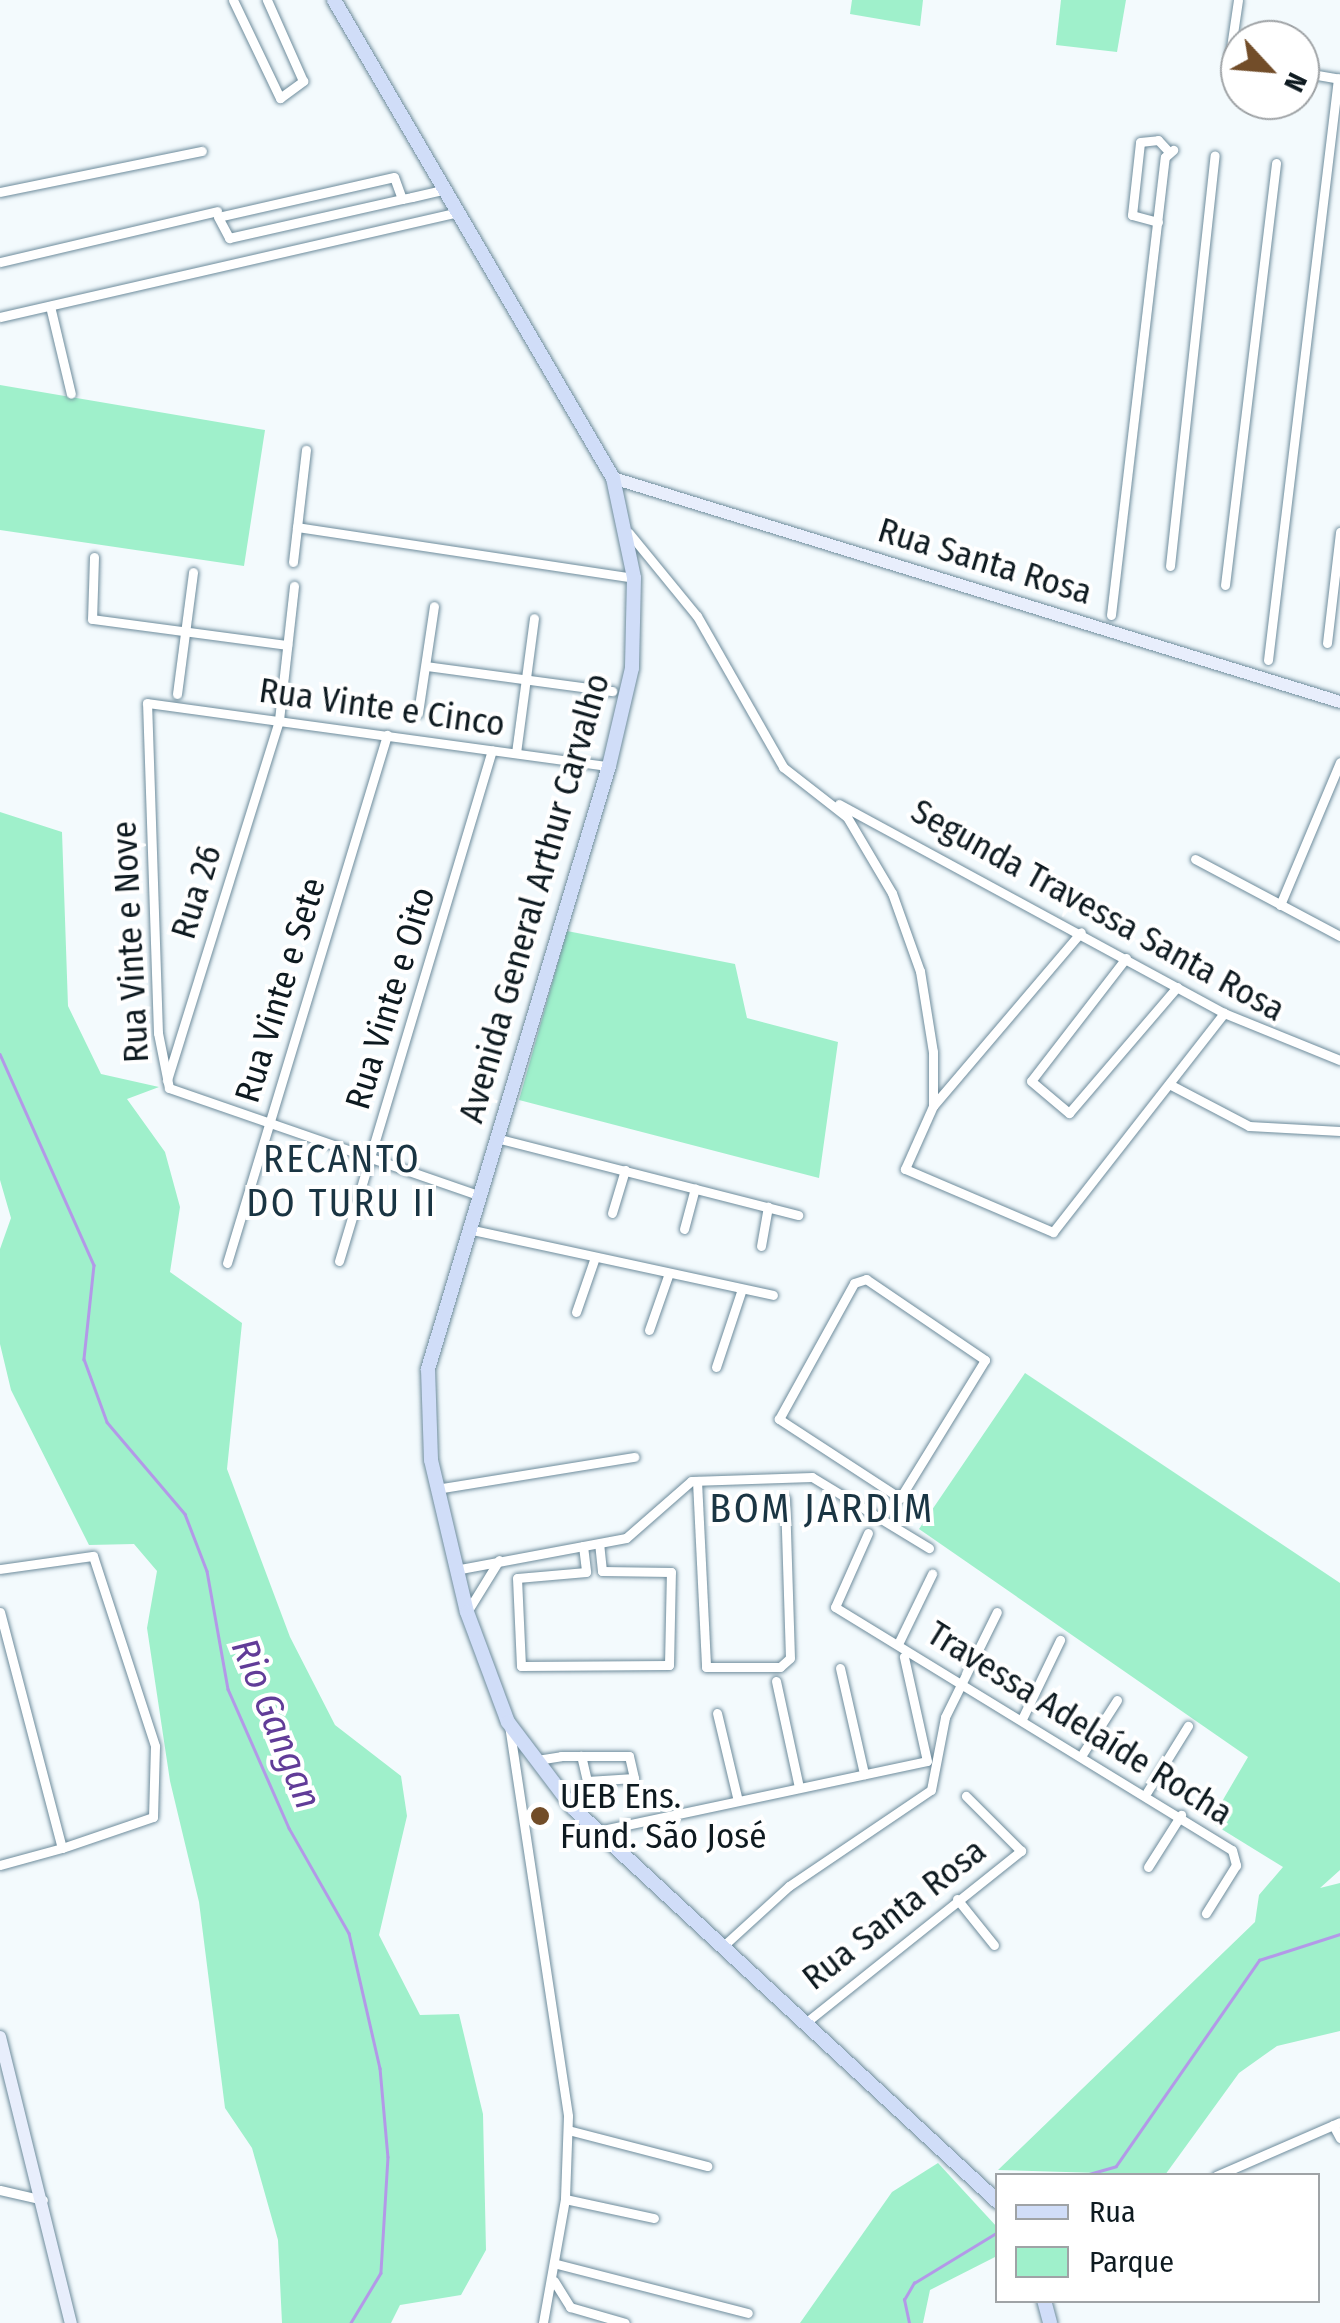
<!DOCTYPE html>
<meta charset="utf-8">
<style>
body{margin:0}
#map{position:relative;width:1340px;height:2323px;overflow:hidden;background:#f3fafd;font-family:"Fira Sans Condensed",sans-serif}
div>[style]{position:absolute}
.green>*{inset:0;background:#9ff0cb}
.stream>*{height:2.5px;margin:-1.25px;padding:0 1.25px;transform-origin:1.25px;border-radius:1.25px;background:#b399e8}
.roads{filter:drop-shadow(0 0 2px #6e8c9c) drop-shadow(0 0 2px #6e8c9c)}
.street>*{height:9px;margin:-4.5px;padding:0 4.5px;transform-origin:4.5px;border-radius:4.5px;background:#fff}
.secondary>*{height:12px;margin:-6px;padding:0 6px;transform-origin:6px;border-radius:6px;background:#e8eefc}
.primary>*{height:14px;margin:-7px;padding:0 7px;transform-origin:7px;border-radius:7px;background:#d0ddf8}
.dots>*{width:28px;height:28px;translate:-50% -50%;box-sizing:border-box;border:5px solid #fff;border-radius:50%}
span{translate:-50% -50%;white-space:nowrap;text-align:center;line-height:1.15;-webkit-text-stroke:8px #fff;paint-order:stroke}
.street-label{font-size:35px;color:#0e1a20}
.poi-label{font-size:35px;color:#0e1a20}
.left{translate:0 -50%;text-align:left}
.neighbourhood-label{font-size:38px;color:#1a3543;letter-spacing:2.5px}
.water-label{font-size:38px;color:#613c98;font-style:italic}
.quarter-label{font-size:40px;color:#1a3543;letter-spacing:2.5px}
.legend{position:absolute;left:995px;top:2173px;width:325px;height:130px;box-sizing:border-box;background:#fff;border:2px solid #9fa3a6;margin:0;padding:12px 18px;list-style:none;font-size:30px;color:#0e1a20}
.legend li{display:flex;align-items:center;gap:20px;height:50px}
.legend b{width:50px;border:2px solid #9fa3a6}
.north{position:absolute;left:1220px;top:20px;width:100px;height:100px;box-sizing:border-box;background:#fff;border:2px solid #9fa3a6;border-radius:50%;rotate:116deg;font-size:28px;font-weight:700;line-height:40px;text-align:center;color:#0e1a20}
.north::after{content:'';display:block;margin:auto;width:35px;height:45px;background:#724d29;clip-path:polygon(50% 0,100% 100%,50% 72%,0 100%)}
</style>
<div id="map">
<div class="green">
<i style="clip-path:polygon(852px 0,923px 0,920px 26px,850px 14px)"></i>
<i style="clip-path:polygon(1061px 0,1126px 0,1117px 52px,1056px 45px)"></i>
<i style="clip-path:polygon(0 385px,265px 430px,244px 566px,0 530px)"></i>
<i style="clip-path:polygon(0 812px,62px 832px,68px 1006px,101px 1074px,159px 1087px,127px 1099px,165px 1152px,180px 1207px,170px 1272px,242px 1323px,227px 1469px,290px 1637px,335px 1725px,401px 1776px,407px 1816px,379px 1935px,420px 2015px,459px 2014px,483px 2114px,486px 2250px,461px 2295px,400px 2305px,391px 2323px,282px 2323px,278px 2240px,252px 2148px,225px 2108px,199px 1902px,170px 1781px,147px 1628px,157px 1571px,134px 1544px,89px 1545px,11px 1390px,0 1344px,0 1249px,11px 1218px,0 1180px)"></i>
<i style="clip-path:polygon(567px 931px,735px 964px,747px 1018px,838px 1042px,819px 1178px,519px 1100px)"></i>
<i style="clip-path:polygon(1025px 1373px,1340px 1583px,1340px 1870px,1320px 1888px,1340px 1883px,1340px 2031px,1277px 2046px,1239px 2073px,1165px 2175px,998px 2170px,1255px 1922px,1259px 1895px,1283px 1867px,1210px 1822px,1248px 1757px,919px 1529px)"></i>
<i style="clip-path:polygon(938px 2163px,997px 2227px,997px 2256px,930px 2290px,923px 2323px,800px 2323px,892px 2192px)"></i>
</div>
<div class="stream">
<i style="left:0;top:1054px;width:231px;rotate:66deg"></i>
<i style="left:94px;top:1265px;width:95px;rotate:96.1deg"></i>
<i style="left:84px;top:1359px;width:67px;rotate:69.9deg"></i>
<i style="left:107px;top:1422px;width:121px;rotate:49.7deg"></i>
<i style="left:185px;top:1514px;width:61px;rotate:68.9deg"></i>
<i style="left:207px;top:1571px;width:120px;rotate:79.9deg"></i>
<i style="left:228px;top:1689px;width:152px;rotate:66.3deg"></i>
<i style="left:289px;top:1828px;width:121px;rotate:60.3deg"></i>
<i style="left:349px;top:1933px;width:139px;rotate:77.1deg"></i>
<i style="left:380px;top:2068px;width:89px;rotate:84.9deg"></i>
<i style="left:388px;top:2157px;width:116px;rotate:93.5deg"></i>
<i style="left:381px;top:2273px;width:58px;rotate:121deg"></i>
<i style="left:1082px;top:2176px;width:35px;rotate:-16deg"></i>
<i style="left:1116px;top:2166px;width:251px;rotate:-55.2deg"></i>
<i style="left:1259px;top:1960px;width:85px;rotate:-17.8deg"></i>
<i style="left:909px;top:2323px;width:24px;rotate:-102deg"></i>
<i style="left:904px;top:2300px;width:20px;rotate:-60deg"></i>
<i style="left:914px;top:2283px;width:98px;rotate:-31.3deg"></i>
</div>
<div class="roads">
<div class="street">
<i style="left:233px;top:0;width:109px;rotate:64.4deg"></i>
<i style="left:280px;top:98px;width:29px;rotate:-36deg"></i>
<i style="left:303px;top:81px;width:89px;rotate:-114deg"></i>
<i style="left:1238px;top:0;width:55px;rotate:98.4deg"></i>
<i style="left:1230px;top:54px;width:13px;rotate:39deg"></i>
<i style="left:1300px;top:72px;width:41px;rotate:9.9deg"></i>
<i style="left:0;top:192px;width:206px;rotate:-11.5deg"></i>
<i style="left:402px;top:199px;width:23px;rotate:-110deg"></i>
<i style="left:394px;top:177px;width:180px;rotate:167.2deg"></i>
<i style="left:218px;top:217px;width:24px;rotate:62deg"></i>
<i style="left:229px;top:238px;width:177px;rotate:-12.7deg"></i>
<i style="left:402px;top:199px;width:10px;rotate:-11deg"></i>
<i style="left:412px;top:197px;width:35px;rotate:-13deg"></i>
<i style="left:1158px;top:222px;width:27px;rotate:-165deg"></i>
<i style="left:1132px;top:215px;width:73px;rotate:-83.7deg"></i>
<i style="left:1140px;top:142px;width:18px;rotate:-6deg"></i>
<i style="left:1158px;top:140px;width:16px;rotate:47deg"></i>
<i style="left:0;top:262px;width:223px;rotate:-13.2deg"></i>
<i style="left:50px;top:306px;width:90px;rotate:76.6deg"></i>
<i style="left:0;top:317px;width:471px;rotate:-12.9deg"></i>
<i style="left:297px;top:527px;width:341px;rotate:8.6deg"></i>
<i style="left:629px;top:533px;width:107px;rotate:50.7deg"></i>
<i style="left:697px;top:616px;width:174px;rotate:60.3deg"></i>
<i style="left:783px;top:767px;width:81px;rotate:38deg"></i>
<i style="left:847px;top:817px;width:88px;rotate:59.4deg"></i>
<i style="left:892px;top:893px;width:83px;rotate:70.3deg"></i>
<i style="left:920px;top:971px;width:82px;rotate:80.9deg"></i>
<i style="left:933px;top:1052px;width:54px;rotate:90deg"></i>
<i style="left:933px;top:1106px;width:69px;rotate:114deg"></i>
<i style="left:905px;top:1169px;width:161px;rotate:23.1deg"></i>
<i style="left:1053px;top:1232px;width:278px;rotate:-52deg"></i>
<i style="left:94px;top:557px;width:62px;rotate:91.8deg"></i>
<i style="left:92px;top:619px;width:197px;rotate:7.6deg"></i>
<i style="left:293px;top:562px;width:113px;rotate:-83.4deg"></i>
<i style="left:1170px;top:566px;width:413px;rotate:-83.8deg"></i>
<i style="left:1225px;top:585px;width:425px;rotate:-83.1deg"></i>
<i style="left:1111px;top:615px;width:461px;rotate:-83.3deg"></i>
<i style="left:1165px;top:157px;width:11px;rotate:-41deg"></i>
<i style="left:1327px;top:643px;width:112px;rotate:-83.3deg"></i>
<i style="left:1268px;top:660px;width:586px;rotate:-83.14deg"></i>
<i style="left:426px;top:666px;width:188px;rotate:7.7deg"></i>
<i style="left:177px;top:694px;width:123px;rotate:-82.5deg"></i>
<i style="left:418px;top:713px;width:108px;rotate:-81.5deg"></i>
<i style="left:516px;top:753px;width:136px;rotate:-82.4deg"></i>
<i style="left:839px;top:804px;width:438px;rotate:28.5deg"></i>
<i style="left:1224px;top:1013px;width:125px;rotate:22.1deg"></i>
<i style="left:1195px;top:859px;width:164px;rotate:28deg"></i>
<i style="left:1280px;top:905px;width:155px;rotate:-67.2deg"></i>
<i style="left:1126px;top:958px;width:155px;rotate:127.7deg"></i>
<i style="left:1031px;top:1081px;width:50px;rotate:40.1deg"></i>
<i style="left:1069px;top:1113px;width:166px;rotate:-49.4deg"></i>
<i style="left:167px;top:1080px;width:377px;rotate:-72.7deg"></i>
<i style="left:279px;top:720px;width:135px;rotate:-83.6deg"></i>
<i style="left:1169px;top:1084px;width:90px;rotate:27.7deg"></i>
<i style="left:1249px;top:1126px;width:91px;rotate:3.1deg"></i>
<i style="left:933px;top:1106px;width:228px;rotate:-49.6deg"></i>
<i style="left:496px;top:1138px;width:312px;rotate:14.3deg"></i>
<i style="left:478px;top:1195px;width:327px;rotate:-160.9deg"></i>
<i style="left:169px;top:1088px;width:56px;rotate:-101.3deg"></i>
<i style="left:158px;top:1033px;width:330px;rotate:-91.9deg"></i>
<i style="left:147px;top:703px;width:466px;rotate:7.8deg"></i>
<i style="left:612px;top:1213px;width:45px;rotate:-73.2deg"></i>
<i style="left:468px;top:1229px;width:312px;rotate:12.2deg"></i>
<i style="left:684px;top:1229px;width:42px;rotate:-75deg"></i>
<i style="left:761px;top:1246px;width:40px;rotate:-80deg"></i>
<i style="left:339px;top:1261px;width:533px;rotate:-73.33deg"></i>
<i style="left:227px;top:1263px;width:552px;rotate:-73.14deg"></i>
<i style="left:866px;top:1279px;width:144px;rotate:34.2deg"></i>
<i style="left:985px;top:1360px;width:162px;rotate:121.6deg"></i>
<i style="left:900px;top:1498px;width:145px;rotate:-146.9deg"></i>
<i style="left:779px;top:1419px;width:155px;rotate:-61.1deg"></i>
<i style="left:854px;top:1283px;width:13px;rotate:-18deg"></i>
<i style="left:576px;top:1312px;width:58px;rotate:-70.9deg"></i>
<i style="left:649px;top:1330px;width:60px;rotate:-70.7deg"></i>
<i style="left:716px;top:1367px;width:82px;rotate:-71.6deg"></i>
<i style="left:697px;top:1481px;width:186px;rotate:87.2deg"></i>
<i style="left:706px;top:1667px;width:74px"></i>
<i style="left:780px;top:1667px;width:13px;rotate:-42deg"></i>
<i style="left:790px;top:1658px;width:160px;rotate:-91.8deg"></i>
<i style="left:436px;top:1489px;width:201px;rotate:-9.2deg"></i>
<i style="left:868px;top:1533px;width:81px;rotate:114deg"></i>
<i style="left:835px;top:1607px;width:465px;rotate:31.5deg"></i>
<i style="left:1232px;top:1850px;width:16px;rotate:75deg"></i>
<i style="left:1236px;top:1865px;width:57px;rotate:122deg"></i>
<i style="left:583px;top:1546px;width:26px;rotate:83deg"></i>
<i style="left:586px;top:1572px;width:69px;rotate:175deg"></i>
<i style="left:517px;top:1578px;width:88px;rotate:87.4deg"></i>
<i style="left:521px;top:1666px;width:148px;rotate:-0.4deg"></i>
<i style="left:669px;top:1665px;width:93px;rotate:-88.8deg"></i>
<i style="left:671px;top:1572px;width:69px;rotate:-179.2deg"></i>
<i style="left:602px;top:1571px;width:27px;rotate:-96deg"></i>
<i style="left:0;top:1569px;width:94px;rotate:-8deg"></i>
<i style="left:93px;top:1556px;width:200px;rotate:71.9deg"></i>
<i style="left:155px;top:1746px;width:71px;rotate:91.6deg"></i>
<i style="left:153px;top:1817px;width:96px;rotate:161.2deg"></i>
<i style="left:455px;top:1570px;width:174px;rotate:-10.6deg"></i>
<i style="left:626px;top:1538px;width:86px;rotate:-41.2deg"></i>
<i style="left:691px;top:1481px;width:121px;rotate:-1.9deg"></i>
<i style="left:812px;top:1477px;width:137px;rotate:31.3deg"></i>
<i style="left:0;top:1612px;width:244px;rotate:75.3deg"></i>
<i style="left:62px;top:1848px;width:64px;rotate:164.7deg"></i>
<i style="left:467px;top:1612px;width:61px;rotate:-58.4deg"></i>
<i style="left:899px;top:1642px;width:76px;rotate:-64.1deg"></i>
<i style="left:840px;top:1668px;width:109px;rotate:77.2deg"></i>
<i style="left:776px;top:1681px;width:108px;rotate:77.8deg"></i>
<i style="left:717px;top:1713px;width:90px;rotate:76.6deg"></i>
<i style="left:1022px;top:1719px;width:88px;rotate:-64.3deg"></i>
<i style="left:509px;top:1725px;width:395px;rotate:81.4deg"></i>
<i style="left:568px;top:2116px;width:83px;rotate:92.1deg"></i>
<i style="left:565px;top:2199px;width:126px;rotate:100.1deg"></i>
<i style="left:1083px;top:1753px;width:63px;rotate:-57.3deg"></i>
<i style="left:537px;top:1760px;width:24px;rotate:-9deg"></i>
<i style="left:561px;top:1756px;width:68px"></i>
<i style="left:629px;top:1756px;width:23px;rotate:77deg"></i>
<i style="left:634px;top:1778px;width:47px;rotate:176.3deg"></i>
<i style="left:587px;top:1781px;width:26px;rotate:-103deg"></i>
<i style="left:1147px;top:1792px;width:78px;rotate:-58.2deg"></i>
<i style="left:598px;top:1831px;width:336px;rotate:-12deg"></i>
<i style="left:927px;top:1761px;width:107px;rotate:-102.5deg"></i>
<i style="left:1148px;top:1867px;width:62px;rotate:-57.6deg"></i>
<i style="left:957px;top:1899px;width:59px;rotate:51.2deg"></i>
<i style="left:721px;top:1948px;width:92px;rotate:-42.4deg"></i>
<i style="left:789px;top:1886px;width:171px;rotate:-34.1deg"></i>
<i style="left:931px;top:1790px;width:74px;rotate:-79.1deg"></i>
<i style="left:945px;top:1717px;width:117px;rotate:-63.7deg"></i>
<i style="left:804px;top:2024px;width:278px;rotate:-38.6deg"></i>
<i style="left:1021px;top:1851px;width:78px;rotate:-135deg"></i>
<i style="left:1333px;top:2125px;width:15px;rotate:62deg"></i>
<i style="left:568px;top:2130px;width:144px;rotate:14.5deg"></i>
<i style="left:1216px;top:2176px;width:135px;rotate:-23.5deg"></i>
<i style="left:0;top:2190px;width:44px;rotate:13.1deg"></i>
<i style="left:565px;top:2199px;width:91px;rotate:12.1deg"></i>
<i style="left:557px;top:2264px;width:197px;rotate:14.4deg"></i>
<i style="left:554px;top:2281px;width:31px;rotate:58deg"></i>
<i style="left:570px;top:2307px;width:57px;rotate:16.2deg"></i>
</div>
<div class="secondary">
<i style="left:613px;top:478px;width:761px;rotate:17.12deg"></i>
<i style="left:0;top:2037px;width:295px;rotate:76.1deg"></i>
</div>
<div class="primary">
<i style="left:334px;top:0;width:553px;rotate:59.73deg"></i>
<i style="left:613px;top:478px;width:102px;rotate:78.1deg"></i>
<i style="left:634px;top:578px;width:90px;rotate:91.3deg"></i>
<i style="left:632px;top:668px;width:101px;rotate:103.2deg"></i>
<i style="left:609px;top:766px;width:630px;rotate:106.71deg"></i>
<i style="left:428px;top:1369px;width:91px;rotate:88.1deg"></i>
<i style="left:431px;top:1460px;width:156px;rotate:76.7deg"></i>
<i style="left:467px;top:1612px;width:117px;rotate:69.6deg"></i>
<i style="left:508px;top:1722px;width:108px;rotate:52.9deg"></i>
<i style="left:573px;top:1808px;width:580px;rotate:42.83deg"></i>
<i style="left:1044px;top:2300px;width:24px;rotate:75deg"></i>
</div>
</div>
<div class="dots">
<i style="left:540px;top:1816px;background:#724d29"></i>
</div>
<div class="street-label">
<span style="left:985px;top:561px;rotate:17deg">Rua Santa Rosa</span>
<span style="left:382px;top:707px;rotate:8deg">Rua Vinte e Cinco</span>
<span style="left:196px;top:892px;rotate:-73deg">Rua 26</span>
<span style="left:534px;top:898px;rotate:-74deg">Avenida General Arthur Carvalho</span>
<span style="left:1098px;top:910px;rotate:29deg">Segunda Travessa Santa Rosa</span>
<span style="left:130px;top:942px;rotate:-93deg">Rua Vinte e Nove</span>
<span style="left:280px;top:990px;rotate:-73deg">Rua Vinte e Sete</span>
<span style="left:390px;top:998px;rotate:-73deg">Rua Vinte e Oito</span>
<span style="left:1080px;top:1723px;rotate:32deg">Travessa Adelaíde Rocha</span>
<span style="left:894px;top:1914px;rotate:-38deg">Rua Santa Rosa</span>
</div>
<div class="poi-label">
<span class="left" style="left:560px;top:1816px">UEB Ens.<br>Fund. São José</span>
</div>
<div class="neighbourhood-label">
<span style="left:342px;top:1182px">RECANTO<br>DO TURU II</span>
</div>
<div class="water-label">
<span style="left:276px;top:1724px;rotate:68deg">Rio Gangan</span>
</div>
<div class="quarter-label">
<span style="left:822px;top:1509px">BOM JARDIM</span>
</div>
<ul class="legend">
<li><b style="height:12px;background:#d0ddf8"></b>Rua</li>
<li><b style="height:28px;background:#9ff0cb"></b>Parque</li>
</ul>
<div class="north">N</div>
</div>
